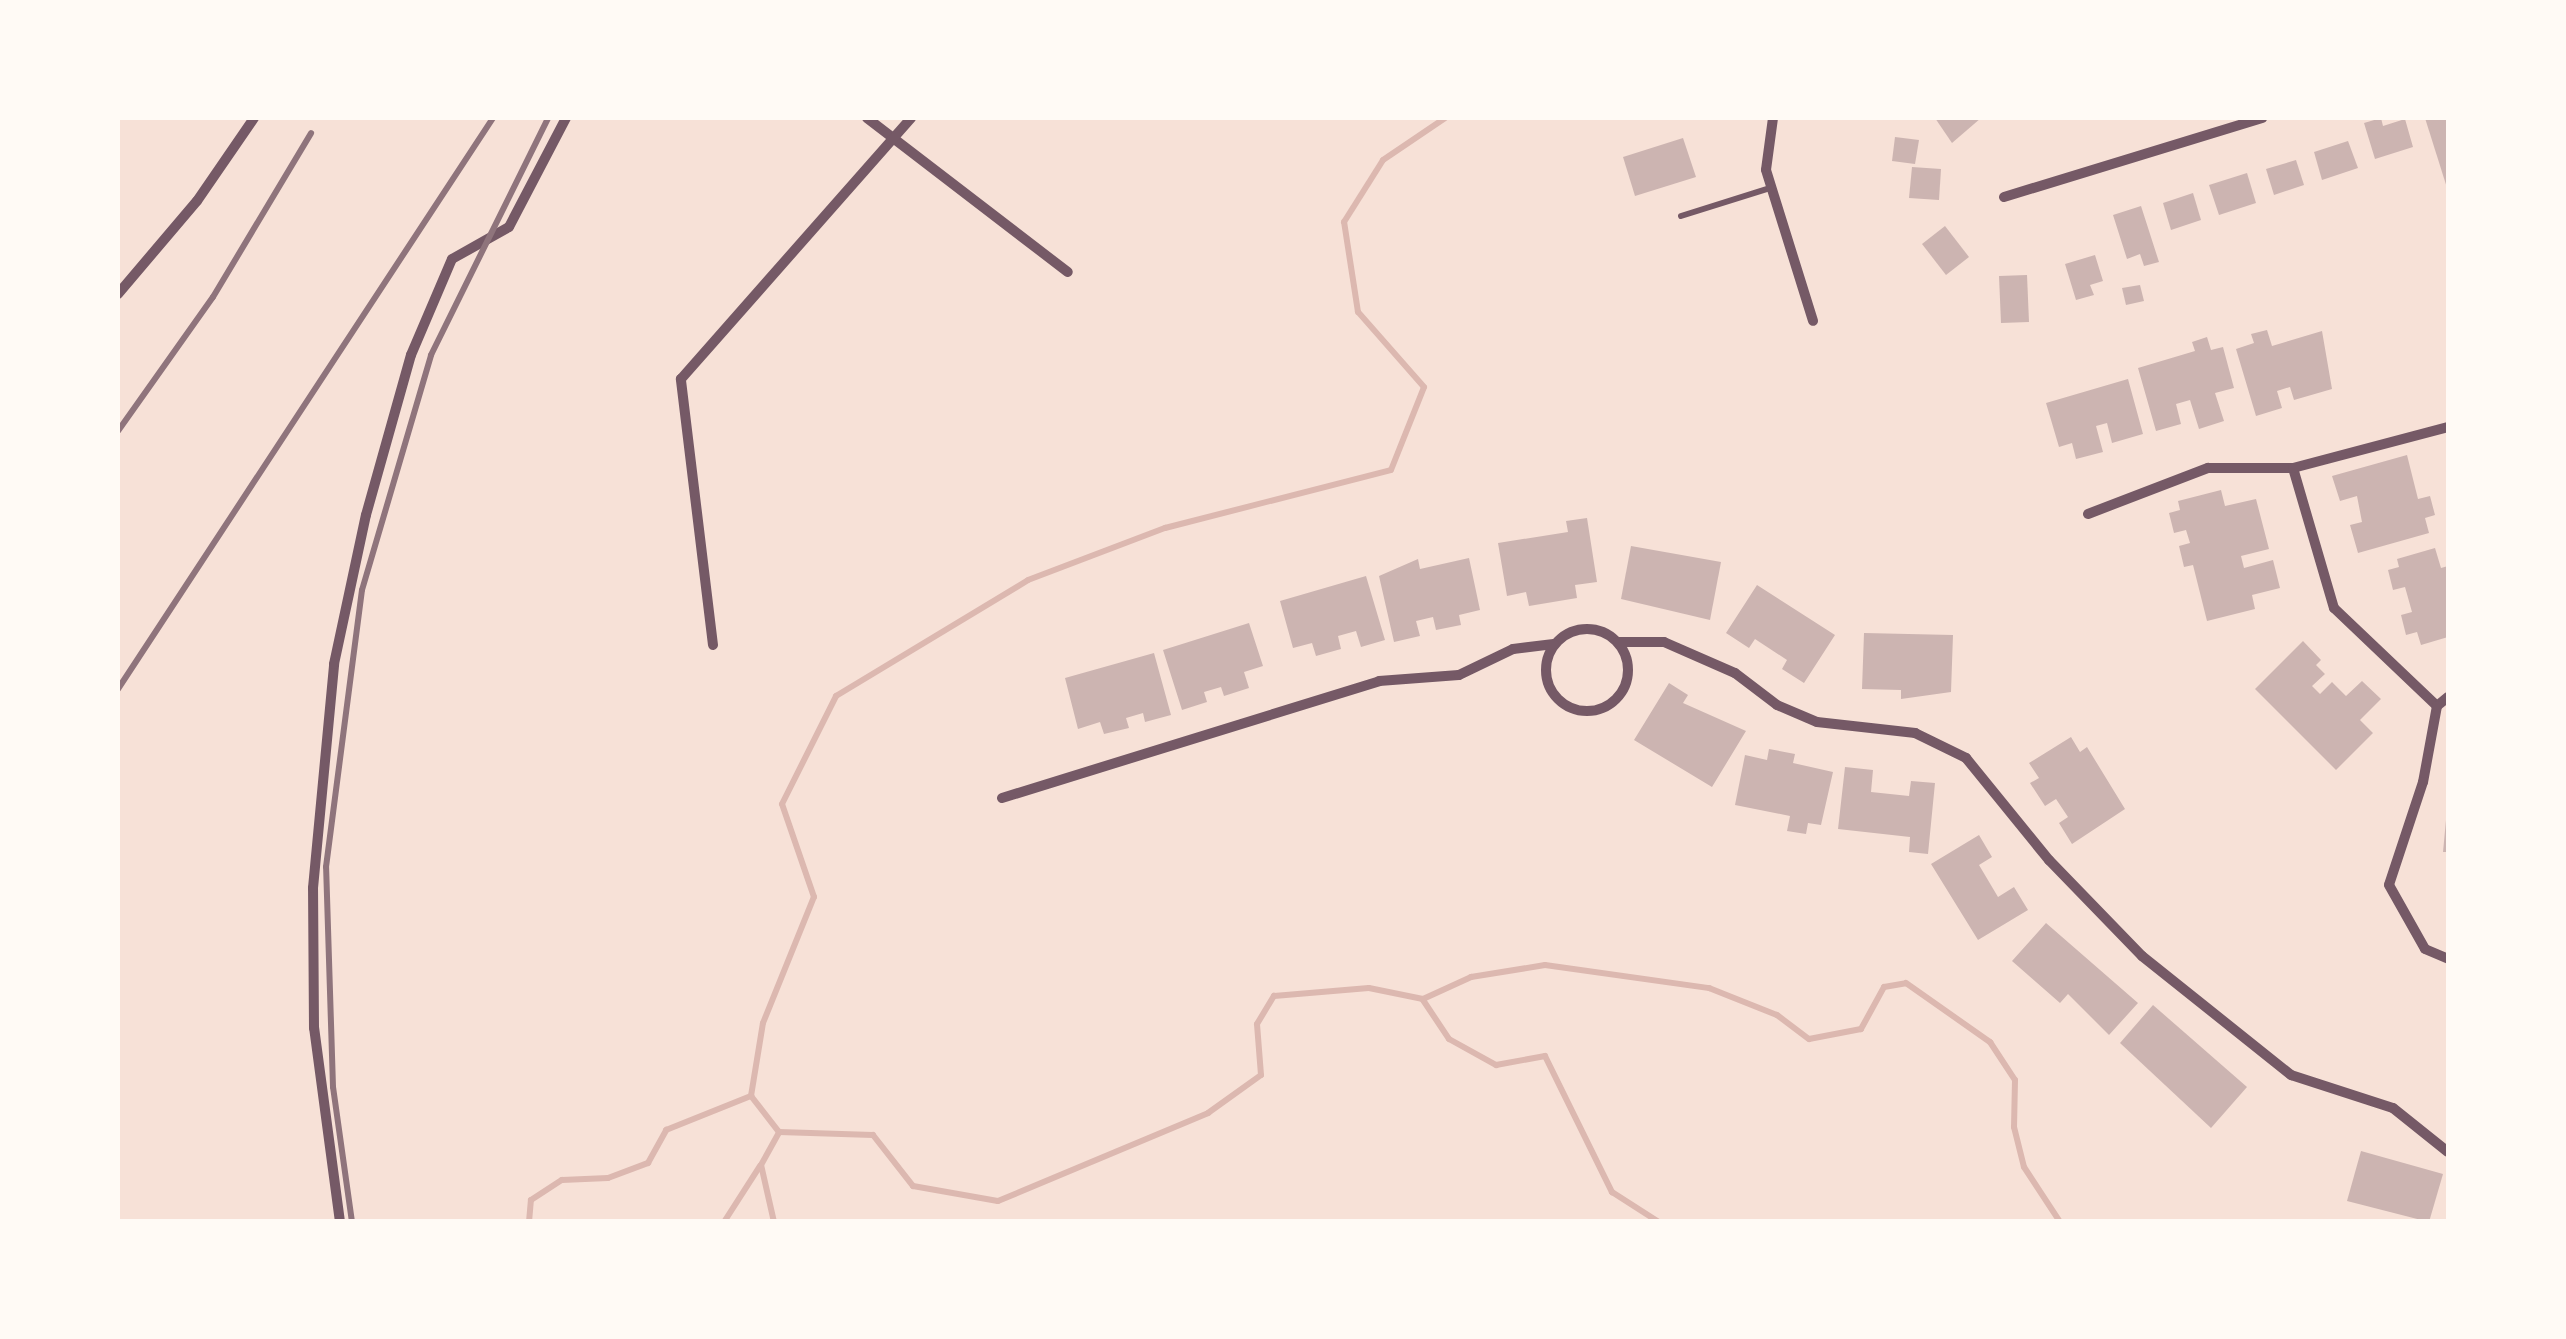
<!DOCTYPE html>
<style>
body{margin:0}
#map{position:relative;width:2566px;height:1339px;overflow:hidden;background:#f7e1d7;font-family:"Exo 2",sans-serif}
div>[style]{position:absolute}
.stream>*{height:6px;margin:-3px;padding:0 3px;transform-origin:3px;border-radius:3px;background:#dcb8b0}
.building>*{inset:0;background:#ccb4b1}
.service>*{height:6px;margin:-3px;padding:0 3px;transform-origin:3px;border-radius:3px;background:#755966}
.minor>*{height:10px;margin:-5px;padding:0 5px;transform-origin:5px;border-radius:5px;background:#755966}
.minor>.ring{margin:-5px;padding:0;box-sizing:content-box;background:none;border:10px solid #755966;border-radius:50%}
.rail>*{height:6px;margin:-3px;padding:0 3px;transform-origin:3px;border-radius:3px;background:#8f747c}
span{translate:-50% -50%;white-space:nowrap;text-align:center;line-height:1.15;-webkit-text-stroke:8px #fffaf5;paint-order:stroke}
.frame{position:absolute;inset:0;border:120px solid #fffaf5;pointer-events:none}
</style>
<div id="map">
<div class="stream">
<i style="left:1423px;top:1000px;width:47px;rotate:56.3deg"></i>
<i style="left:1449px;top:1039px;width:54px;rotate:29deg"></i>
<i style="left:1496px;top:1065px;width:50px;rotate:-10.4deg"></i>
<i style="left:1545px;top:1056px;width:152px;rotate:63.8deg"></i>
<i style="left:1612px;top:1192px;width:56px;rotate:32.6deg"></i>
<i style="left:751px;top:1096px;width:74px;rotate:-80.7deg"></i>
<i style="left:763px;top:1023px;width:136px;rotate:-68deg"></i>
<i style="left:814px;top:897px;width:98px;rotate:-109deg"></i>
<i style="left:782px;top:804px;width:121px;rotate:-63.4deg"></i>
<i style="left:836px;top:696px;width:224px;rotate:-31.1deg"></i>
<i style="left:1028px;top:580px;width:147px;rotate:-20.8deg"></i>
<i style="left:1165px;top:528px;width:233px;rotate:-14.4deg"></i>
<i style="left:1391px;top:470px;width:89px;rotate:-68.3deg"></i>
<i style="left:1424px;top:387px;width:100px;rotate:-131.3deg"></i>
<i style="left:1358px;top:312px;width:91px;rotate:-98.8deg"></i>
<i style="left:1344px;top:222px;width:73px;rotate:-57.8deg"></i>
<i style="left:1383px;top:160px;width:75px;rotate:-34.1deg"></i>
<i style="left:529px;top:1222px;width:22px;rotate:-85deg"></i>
<i style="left:531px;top:1200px;width:37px;rotate:-33deg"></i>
<i style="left:562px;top:1180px;width:46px;rotate:-2.5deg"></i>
<i style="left:608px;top:1178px;width:43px;rotate:-20.6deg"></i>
<i style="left:648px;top:1163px;width:38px;rotate:-61deg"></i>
<i style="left:666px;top:1130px;width:92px;rotate:-21.8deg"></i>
<i style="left:751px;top:1096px;width:46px;rotate:52.1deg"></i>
<i style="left:779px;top:1132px;width:94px;rotate:1.8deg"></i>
<i style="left:873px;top:1135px;width:65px;rotate:51.9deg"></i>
<i style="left:913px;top:1186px;width:86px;rotate:10deg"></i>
<i style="left:998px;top:1201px;width:228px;rotate:-22.7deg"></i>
<i style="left:1208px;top:1113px;width:65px;rotate:-35.6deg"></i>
<i style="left:1261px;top:1075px;width:51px;rotate:-94.5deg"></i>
<i style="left:1257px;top:1024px;width:33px;rotate:-59deg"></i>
<i style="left:1274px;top:996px;width:95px;rotate:-4.8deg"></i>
<i style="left:1369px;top:988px;width:55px;rotate:11.5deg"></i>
<i style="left:1423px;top:999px;width:53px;rotate:-24.6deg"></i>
<i style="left:1471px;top:977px;width:75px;rotate:-9.2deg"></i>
<i style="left:1545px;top:965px;width:166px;rotate:8deg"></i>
<i style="left:1709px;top:988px;width:73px;rotate:21.7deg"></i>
<i style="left:1777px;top:1015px;width:40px;rotate:37deg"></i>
<i style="left:1809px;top:1039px;width:53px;rotate:-10.9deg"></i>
<i style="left:1861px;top:1029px;width:48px;rotate:-61.3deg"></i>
<i style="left:1884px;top:987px;width:22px;rotate:-10deg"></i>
<i style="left:1906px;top:983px;width:103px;rotate:35.1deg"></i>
<i style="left:1990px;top:1042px;width:45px;rotate:56.7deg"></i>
<i style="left:2015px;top:1080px;width:47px;rotate:91.2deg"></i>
<i style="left:2014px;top:1127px;width:41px;rotate:76deg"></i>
<i style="left:2024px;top:1167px;width:66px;rotate:56.8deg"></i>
<i style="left:724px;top:1222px;width:67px;rotate:-57.3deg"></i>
<i style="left:774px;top:1222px;width:58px;rotate:-102.8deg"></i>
<i style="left:761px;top:1165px;width:38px;rotate:-61deg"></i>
</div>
<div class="building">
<i style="clip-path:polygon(1935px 118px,1981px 118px,1952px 143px)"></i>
<i style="clip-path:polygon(2381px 118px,2383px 126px,2405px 119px,2413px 147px,2375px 159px,2364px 123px)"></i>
<i style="clip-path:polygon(2425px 118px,2448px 118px,2448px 191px)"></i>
<i style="clip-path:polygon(1895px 137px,1919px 140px,1915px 164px,1892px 161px)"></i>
<i style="clip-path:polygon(1683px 138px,1696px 177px,1635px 196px,1623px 157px)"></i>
<i style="clip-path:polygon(2348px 141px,2358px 168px,2322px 180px,2314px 152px)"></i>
<i style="clip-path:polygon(2296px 160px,2304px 185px,2274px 195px,2266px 169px)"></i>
<i style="clip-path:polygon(1912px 167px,1941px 169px,1939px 200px,1909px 198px)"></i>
<i style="clip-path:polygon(2247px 173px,2256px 203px,2219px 215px,2209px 185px)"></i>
<i style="clip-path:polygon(2193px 193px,2201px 220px,2171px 230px,2163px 203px)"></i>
<i style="clip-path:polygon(2141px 206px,2159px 262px,2144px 266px,2140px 254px,2127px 259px,2113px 215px)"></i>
<i style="clip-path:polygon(1945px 226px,1969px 257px,1946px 275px,1922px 244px)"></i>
<i style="clip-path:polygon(2095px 255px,2103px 281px,2090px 285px,2094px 295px,2076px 300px,2065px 264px)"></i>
<i style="clip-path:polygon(2027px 275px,2029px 322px,2001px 323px,1999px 276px)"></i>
<i style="clip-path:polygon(2140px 285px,2144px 301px,2126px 305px,2122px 288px)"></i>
<i style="clip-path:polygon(2267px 330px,2272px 346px,2322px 331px,2332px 389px,2294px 400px,2290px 387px,2277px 391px,2282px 408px,2256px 416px,2236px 349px,2254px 343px,2251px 334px)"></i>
<i style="clip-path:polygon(2207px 337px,2211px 350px,2223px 347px,2234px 388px,2215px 393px,2224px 421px,2199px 429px,2190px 400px,2176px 404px,2181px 424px,2156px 431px,2138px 368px,2195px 351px,2192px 342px)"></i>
<i style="clip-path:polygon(2128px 379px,2143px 434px,2112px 443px,2107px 423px,2096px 426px,2103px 452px,2076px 459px,2072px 443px,2059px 447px,2046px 403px)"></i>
<i style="clip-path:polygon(2407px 455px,2418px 499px,2430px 496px,2435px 515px,2425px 518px,2429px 533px,2358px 553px,2350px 525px,2362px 522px,2357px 496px,2340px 501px,2332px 476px)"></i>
<i style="clip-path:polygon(2221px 490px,2225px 506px,2256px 499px,2269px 549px,2241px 556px,2244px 568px,2273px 560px,2280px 588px,2252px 595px,2255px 609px,2207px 621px,2193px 565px,2184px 567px,2179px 546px,2190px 543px,2186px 530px,2174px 533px,2169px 513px,2180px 510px,2178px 501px)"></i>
<i style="clip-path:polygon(1587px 518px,1597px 582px,1575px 585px,1577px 598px,1529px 606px,1526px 592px,1507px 596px,1498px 543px,1568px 532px,1566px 521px)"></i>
<i style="clip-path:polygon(1631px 546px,1721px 562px,1710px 620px,1621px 599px)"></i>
<i style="clip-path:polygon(2435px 548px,2441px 568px,2448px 566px,2448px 637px,2421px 645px,2417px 632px,2406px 635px,2401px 615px,2412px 612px,2405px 587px,2393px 590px,2388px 570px,2399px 567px,2397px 559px)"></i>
<i style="clip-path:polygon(1469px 558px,1480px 610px,1459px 615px,1461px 625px,1436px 630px,1433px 617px,1416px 621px,1420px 636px,1394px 642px,1379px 576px,1418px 559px,1420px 569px)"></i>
<i style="clip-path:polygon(1366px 576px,1385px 640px,1361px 647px,1356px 631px,1338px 636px,1341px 649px,1316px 656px,1312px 643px,1293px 648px,1280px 601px)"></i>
<i style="clip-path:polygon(1757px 585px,1835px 635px,1804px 683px,1782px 669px,1787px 660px,1755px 639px,1749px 648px,1726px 633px)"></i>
<i style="clip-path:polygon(1249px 623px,1263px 666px,1244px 672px,1249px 688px,1224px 696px,1221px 687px,1204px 692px,1207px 702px,1182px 710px,1163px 650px)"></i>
<i style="clip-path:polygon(1864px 633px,1953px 635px,1951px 692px,1901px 699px,1901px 690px,1862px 689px)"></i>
<i style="clip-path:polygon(2303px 641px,2321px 660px,2316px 665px,2325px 674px,2312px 686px,2320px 694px,2332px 682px,2346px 696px,2362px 681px,2381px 699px,2360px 720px,2373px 733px,2336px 770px,2255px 689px)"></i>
<i style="clip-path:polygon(1154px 653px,1171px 715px,1145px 722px,1143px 713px,1126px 718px,1129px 728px,1104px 734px,1100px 722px,1078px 729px,1065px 678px)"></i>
<i style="clip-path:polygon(1669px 683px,1688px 695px,1683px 703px,1746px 731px,1712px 787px,1634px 740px)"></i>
<i style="clip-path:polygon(2071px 737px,2080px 752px,2087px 747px,2125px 809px,2072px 844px,2059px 823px,2068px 817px,2056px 799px,2045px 806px,2030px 783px,2039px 778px,2029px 763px)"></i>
<i style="clip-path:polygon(1769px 749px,1795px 754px,1793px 763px,1833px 772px,1821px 825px,1808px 823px,1806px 834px,1787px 831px,1790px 816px,1735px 805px,1745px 755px,1767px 760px)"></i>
<i style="clip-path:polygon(1845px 767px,1873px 770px,1871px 792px,1909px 796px,1911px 781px,1935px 783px,1928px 854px,1909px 852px,1910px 837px,1838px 829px)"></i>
<i style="clip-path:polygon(2446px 820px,2448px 820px,2448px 852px,2443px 852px)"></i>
<i style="clip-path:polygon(1979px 835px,1992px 857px,1979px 865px,1998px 897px,2014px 887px,2028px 910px,1978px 940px,1931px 864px)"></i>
<i style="clip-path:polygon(2046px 923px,2138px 1003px,2109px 1035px,2068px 994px,2060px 1003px,2012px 961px)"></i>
<i style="clip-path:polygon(2153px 1005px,2247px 1087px,2211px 1128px,2120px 1043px)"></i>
<i style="clip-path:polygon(2361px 1151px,2443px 1174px,2429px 1222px,2347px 1201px)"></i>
</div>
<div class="service">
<i style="left:1681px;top:216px;width:93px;rotate:-17.5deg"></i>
</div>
<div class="minor">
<i style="left:867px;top:118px;width:253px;rotate:37.5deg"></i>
<i style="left:1773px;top:118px;width:52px;rotate:97.7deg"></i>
<i style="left:1766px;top:170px;width:158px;rotate:72.7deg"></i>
<i style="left:2004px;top:197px;width:270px;rotate:-17deg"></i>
<i style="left:118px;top:294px;width:122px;rotate:-49.7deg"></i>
<i style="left:197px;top:201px;width:101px;rotate:-55.5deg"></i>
<i style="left:2293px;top:468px;width:146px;rotate:73.7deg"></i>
<i style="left:2334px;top:608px;width:142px;rotate:43.6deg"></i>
<i style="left:2088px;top:514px;width:129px;rotate:-21deg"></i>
<i style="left:2208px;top:468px;width:85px"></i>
<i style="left:2293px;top:468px;width:160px;rotate:-14.8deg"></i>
<i class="ring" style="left:1546px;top:629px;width:72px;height:72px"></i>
<i style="left:1618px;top:642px;width:46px"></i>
<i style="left:1664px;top:642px;width:77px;rotate:23.6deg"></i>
<i style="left:1735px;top:673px;width:53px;rotate:37.3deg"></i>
<i style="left:1777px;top:705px;width:43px;rotate:23deg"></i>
<i style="left:1817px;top:722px;width:99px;rotate:6.4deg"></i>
<i style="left:1915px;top:733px;width:57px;rotate:26.1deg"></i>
<i style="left:1966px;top:758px;width:132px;rotate:50.9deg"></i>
<i style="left:2049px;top:860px;width:134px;rotate:45.9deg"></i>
<i style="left:2142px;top:956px;width:191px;rotate:38.6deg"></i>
<i style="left:2291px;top:1075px;width:107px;rotate:17.9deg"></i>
<i style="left:2393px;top:1108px;width:70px;rotate:38.7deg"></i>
<i style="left:713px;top:645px;width:268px;rotate:-96.9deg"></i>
<i style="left:681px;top:379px;width:348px;rotate:-48.6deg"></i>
<i style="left:2448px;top:697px;width:14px;rotate:141deg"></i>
<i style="left:2437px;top:706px;width:77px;rotate:100.4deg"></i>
<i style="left:2423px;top:782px;width:108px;rotate:108.3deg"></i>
<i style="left:2389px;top:885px;width:73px;rotate:60.6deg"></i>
<i style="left:2425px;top:949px;width:25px;rotate:23deg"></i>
<i style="left:1002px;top:798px;width:395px;rotate:-17.2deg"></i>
<i style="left:1379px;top:681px;width:80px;rotate:-4.3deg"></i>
<i style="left:1459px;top:675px;width:60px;rotate:-25.7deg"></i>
<i style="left:1513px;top:649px;width:41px;rotate:-7deg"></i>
<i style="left:340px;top:1222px;width:196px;rotate:-97.6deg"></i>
<i style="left:314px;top:1028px;width:140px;rotate:-90.4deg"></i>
<i style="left:313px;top:888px;width:225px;rotate:-84.6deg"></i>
<i style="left:334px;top:664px;width:152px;rotate:-77.9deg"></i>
<i style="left:366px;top:515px;width:166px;rotate:-74.3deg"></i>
<i style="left:411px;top:355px;width:104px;rotate:-66.9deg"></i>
<i style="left:452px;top:259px;width:65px;rotate:-29.3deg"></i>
<i style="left:509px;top:227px;width:123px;rotate:-62.4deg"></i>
</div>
<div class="rail">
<i style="left:118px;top:431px;width:164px;rotate:-54.7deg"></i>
<i style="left:213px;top:297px;width:191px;rotate:-59.1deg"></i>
<i style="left:118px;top:689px;width:683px;rotate:-56.71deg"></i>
<i style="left:352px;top:1222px;width:136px;rotate:-98deg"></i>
<i style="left:333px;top:1087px;width:220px;rotate:-91.8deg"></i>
<i style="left:326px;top:867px;width:279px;rotate:-82.6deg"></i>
<i style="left:362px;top:590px;width:245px;rotate:-73.6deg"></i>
<i style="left:431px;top:355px;width:264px;rotate:-63.7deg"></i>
</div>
<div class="frame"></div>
</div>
